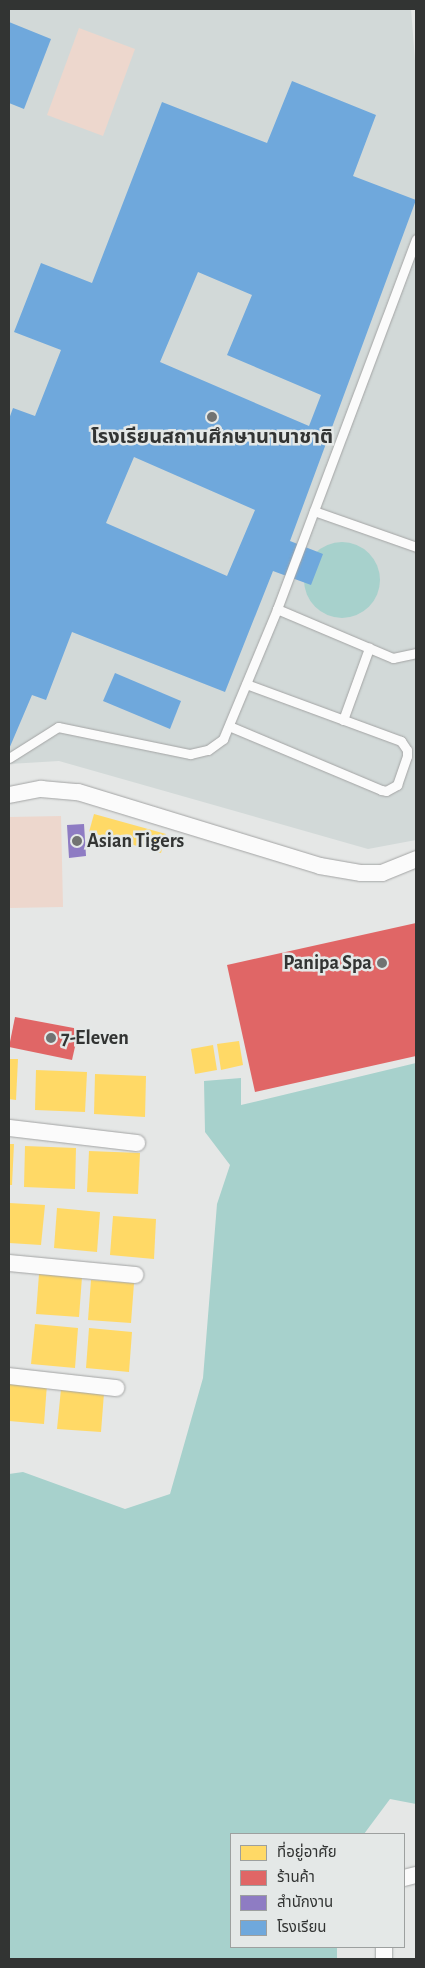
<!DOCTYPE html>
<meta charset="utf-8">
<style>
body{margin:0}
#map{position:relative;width:425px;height:1968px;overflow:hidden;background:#e5e7e6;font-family:"Alegreya Sans","Noto Sans Thai",sans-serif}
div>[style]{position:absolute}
.built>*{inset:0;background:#d2d9d8}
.green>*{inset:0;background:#edd7cd}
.water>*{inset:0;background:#a7d1cc}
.round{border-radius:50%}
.homes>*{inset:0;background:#ffd966}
.shops>*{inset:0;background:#e06666}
.offices>*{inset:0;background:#8e7cc3}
.schools>*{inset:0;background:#6fa8dc}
.roads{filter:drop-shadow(0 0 1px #a3a4a4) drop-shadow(0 0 1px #a3a4a4)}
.lane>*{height:9px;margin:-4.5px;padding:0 4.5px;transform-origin:4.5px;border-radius:4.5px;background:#fbfbfb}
.street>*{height:16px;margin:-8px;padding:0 8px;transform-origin:8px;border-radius:8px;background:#fbfbfb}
.dots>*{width:14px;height:14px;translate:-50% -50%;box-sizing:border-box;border:2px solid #e4e8e7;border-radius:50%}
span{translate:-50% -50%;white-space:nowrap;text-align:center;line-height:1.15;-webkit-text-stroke:5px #e4e8e7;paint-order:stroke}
.poi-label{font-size:20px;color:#323433;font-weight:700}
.left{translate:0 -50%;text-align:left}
.right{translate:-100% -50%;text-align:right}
.frame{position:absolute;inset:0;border:10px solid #323433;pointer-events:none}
.legend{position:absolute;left:230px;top:1833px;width:175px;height:115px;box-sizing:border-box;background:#e4e8e7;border:1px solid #9da09f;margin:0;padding:6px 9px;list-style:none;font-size:15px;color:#323433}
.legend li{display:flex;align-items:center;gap:10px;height:25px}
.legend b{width:25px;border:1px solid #9da09f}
</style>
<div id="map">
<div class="built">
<i style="clip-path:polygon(9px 9px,411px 9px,416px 73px,416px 840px,368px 849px,59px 761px,9px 764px)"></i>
</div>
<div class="green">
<i style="clip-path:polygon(79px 28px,135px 49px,103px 136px,47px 115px)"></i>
<i style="clip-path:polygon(61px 816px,63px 907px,9px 908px,9px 817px)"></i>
</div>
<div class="water">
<i class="round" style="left:304px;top:542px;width:76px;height:76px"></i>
<i style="clip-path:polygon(416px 1063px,416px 1804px,390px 1799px,364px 1834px,231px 1834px,231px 1947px,337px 1947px,337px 1959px,9px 1959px,9px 1474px,23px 1472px,125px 1509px,170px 1494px,203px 1378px,217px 1204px,230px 1165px,205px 1132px,204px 1081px,241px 1078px,241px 1105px)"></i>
</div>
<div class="homes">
<i style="clip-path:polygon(94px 814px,166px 834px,161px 853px,89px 832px)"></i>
<i style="clip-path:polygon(239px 1041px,243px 1065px,221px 1070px,217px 1044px)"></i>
<i style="clip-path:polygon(213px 1045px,217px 1070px,195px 1074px,191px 1049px)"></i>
<i style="clip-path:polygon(9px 1059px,18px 1059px,16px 1100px,9px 1099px)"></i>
<i style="clip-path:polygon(36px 1070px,87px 1072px,85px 1112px,35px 1110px)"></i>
<i style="clip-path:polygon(95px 1074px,146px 1076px,145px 1117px,94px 1114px)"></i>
<i style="clip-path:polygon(9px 1144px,14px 1144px,12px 1185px,9px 1185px)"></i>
<i style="clip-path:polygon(25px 1146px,76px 1148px,75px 1189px,24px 1187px)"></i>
<i style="clip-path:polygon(89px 1151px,140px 1153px,138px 1194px,87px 1192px)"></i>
<i style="clip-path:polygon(9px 1203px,45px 1205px,41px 1245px,9px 1243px)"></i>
<i style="clip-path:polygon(57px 1208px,100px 1212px,97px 1252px,54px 1248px)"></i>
<i style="clip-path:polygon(113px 1216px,156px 1219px,154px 1259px,110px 1255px)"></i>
<i style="clip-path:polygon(39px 1274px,82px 1277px,79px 1317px,36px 1314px)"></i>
<i style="clip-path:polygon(91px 1280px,134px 1283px,131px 1323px,88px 1320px)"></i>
<i style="clip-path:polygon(35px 1324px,78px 1328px,75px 1368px,31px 1364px)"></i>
<i style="clip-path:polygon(89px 1328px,132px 1332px,129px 1372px,86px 1368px)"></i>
<i style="clip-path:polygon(9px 1381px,47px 1384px,44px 1424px,9px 1421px)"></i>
<i style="clip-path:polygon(61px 1389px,104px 1393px,101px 1432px,57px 1429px)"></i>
</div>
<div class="shops">
<i style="clip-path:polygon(416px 923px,416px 1056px,255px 1092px,227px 965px)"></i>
<i style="clip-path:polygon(15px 1017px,79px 1029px,72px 1060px,9px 1047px)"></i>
</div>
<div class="offices">
<i style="clip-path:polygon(84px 824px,86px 856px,69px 858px,67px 825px)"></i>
</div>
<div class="schools">
<i style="clip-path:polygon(9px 22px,51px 39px,24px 109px,9px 103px)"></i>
<i style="clip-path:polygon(evenodd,292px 81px,376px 115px,353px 176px,416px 200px,290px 541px,323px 554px,311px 585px,273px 571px,225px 692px,72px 632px,46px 700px,32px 695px,9px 749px,9px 419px,13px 408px,35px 416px,61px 350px,14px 332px,41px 263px,92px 283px,162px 102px,267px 143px,292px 81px,198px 272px,252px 295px,227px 355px,321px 395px,309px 426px,160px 362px,198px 272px,292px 81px,134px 457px,255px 510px,227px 576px,106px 523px,134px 457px)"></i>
<i style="clip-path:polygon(115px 673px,181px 701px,170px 729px,103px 701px)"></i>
</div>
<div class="roads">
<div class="lane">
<i style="left:314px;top:511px;width:108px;rotate:19.4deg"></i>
<i style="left:277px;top:609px;width:126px;rotate:22.9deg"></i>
<i style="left:393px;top:658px;width:24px;rotate:-12deg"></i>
<i style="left:343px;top:720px;width:77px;rotate:-70.1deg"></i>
<i style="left:229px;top:726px;width:165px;rotate:22.8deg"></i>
<i style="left:381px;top:790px;width:5px;rotate:11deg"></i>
<i style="left:386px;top:791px;width:13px;rotate:-29deg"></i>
<i style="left:397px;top:785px;width:31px;rotate:-71deg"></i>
<i style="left:407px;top:756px;width:6px;rotate:-90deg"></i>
<i style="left:407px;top:750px;width:11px;rotate:-124deg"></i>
<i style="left:401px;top:741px;width:165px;rotate:-159.8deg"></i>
<i style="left:9px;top:758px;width:58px;rotate:-32.3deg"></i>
<i style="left:58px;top:727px;width:135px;rotate:11.6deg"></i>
<i style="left:190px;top:754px;width:18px;rotate:-13deg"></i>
<i style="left:208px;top:750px;width:19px;rotate:-36deg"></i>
<i style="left:223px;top:739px;width:141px;rotate:-67.4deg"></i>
<i style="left:277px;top:609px;width:395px;rotate:-69.4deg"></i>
</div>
<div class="street">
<i style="left:9px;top:795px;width:33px;rotate:-11deg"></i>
<i style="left:41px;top:789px;width:37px;rotate:5deg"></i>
<i style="left:78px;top:792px;width:253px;rotate:17deg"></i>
<i style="left:320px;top:866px;width:42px;rotate:9.7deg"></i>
<i style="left:361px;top:873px;width:21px"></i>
<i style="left:382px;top:873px;width:37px;rotate:-22deg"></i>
<i style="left:9px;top:1128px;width:129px;rotate:6.7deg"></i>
<i style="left:9px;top:1263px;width:127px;rotate:5.4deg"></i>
<i style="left:9px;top:1376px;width:108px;rotate:6.4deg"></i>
<i style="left:404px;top:1878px;width:12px;rotate:-14deg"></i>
<i style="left:384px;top:1959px;width:12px;rotate:-90deg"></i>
</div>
</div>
<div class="dots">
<i style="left:212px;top:417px;background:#717372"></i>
<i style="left:77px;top:841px;background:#717372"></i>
<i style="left:382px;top:963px;background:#717372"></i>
<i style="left:51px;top:1038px;background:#717372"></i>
</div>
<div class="poi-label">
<span style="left:212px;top:437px">โรงเรียนสถานศึกษานานาชาติ</span>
<span class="left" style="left:87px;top:841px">Asian Tigers</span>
<span class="right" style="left:372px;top:963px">Panipa Spa</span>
<span class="left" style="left:61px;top:1038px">7-Eleven</span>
</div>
<div class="frame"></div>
<ul class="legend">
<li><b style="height:14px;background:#ffd966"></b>ที่อยู่อาศัย</li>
<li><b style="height:14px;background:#e06666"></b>ร้านค้า</li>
<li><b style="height:14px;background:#8e7cc3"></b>สำนักงาน</li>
<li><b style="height:14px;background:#6fa8dc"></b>โรงเรียน</li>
</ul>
</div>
